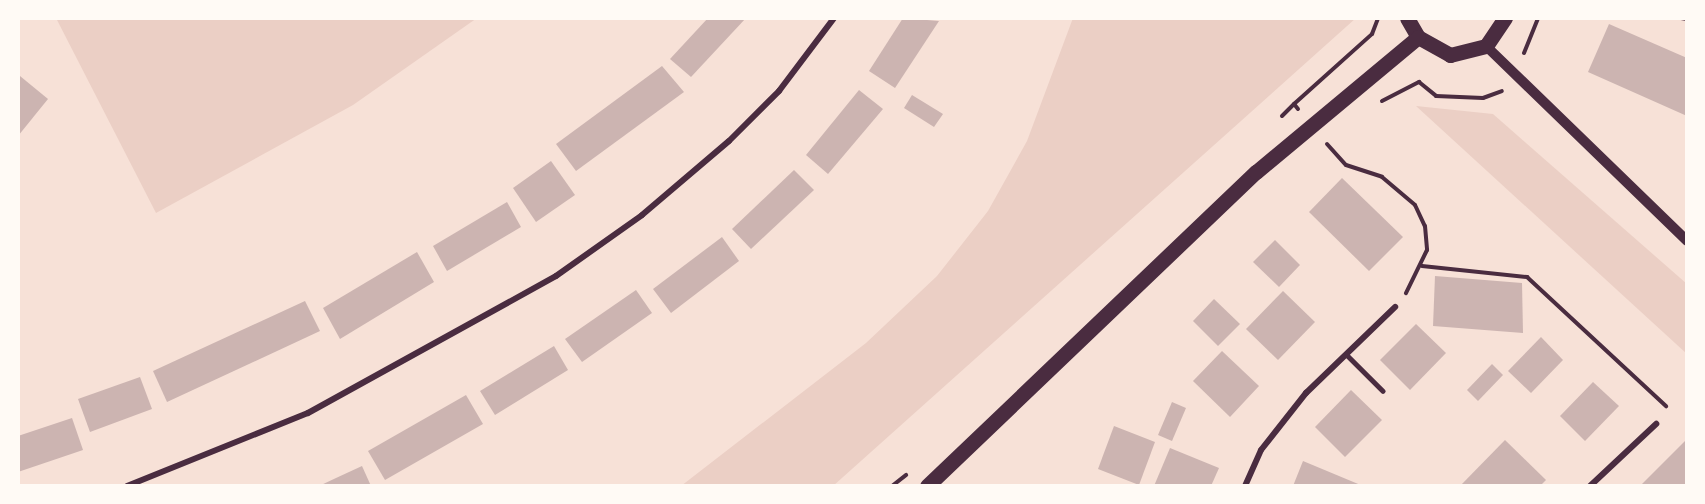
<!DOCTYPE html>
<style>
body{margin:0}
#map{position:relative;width:1705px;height:504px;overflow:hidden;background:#f7e1d7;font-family:Barlow,sans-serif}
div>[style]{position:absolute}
.green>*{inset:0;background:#ebcfc5}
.building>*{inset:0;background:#ccb4b1}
.path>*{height:4px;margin:-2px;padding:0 2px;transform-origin:2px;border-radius:2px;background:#4a2c40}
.service>*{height:4.5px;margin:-2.25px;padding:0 2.25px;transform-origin:2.25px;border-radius:2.25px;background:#4a2c40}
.minor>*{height:6px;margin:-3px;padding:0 3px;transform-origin:3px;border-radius:3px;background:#4a2c40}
.tertiary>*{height:10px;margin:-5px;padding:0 5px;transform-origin:5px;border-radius:5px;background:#4a2c40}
.primary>*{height:15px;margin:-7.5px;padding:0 7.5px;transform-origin:7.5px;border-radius:7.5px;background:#4a2c40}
span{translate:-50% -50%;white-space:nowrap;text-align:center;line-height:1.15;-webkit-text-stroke:5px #fffaf5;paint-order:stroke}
.frame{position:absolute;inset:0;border:20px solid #fffaf5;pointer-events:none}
</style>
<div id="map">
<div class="green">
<i style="clip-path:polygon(56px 18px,477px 18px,353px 105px,156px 213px)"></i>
<i style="clip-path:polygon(1073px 18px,1356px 18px,833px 486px,681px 486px,866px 343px,937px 276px,988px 211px,1027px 141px)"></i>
<i style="clip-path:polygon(1416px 106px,1493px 114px,1687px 284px,1687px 354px)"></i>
</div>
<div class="building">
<i style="clip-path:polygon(708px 18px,746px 18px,691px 77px,670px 59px)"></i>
<i style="clip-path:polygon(903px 18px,939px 21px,895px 88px,869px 71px)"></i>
<i style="clip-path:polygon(1609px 24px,1687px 58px,1687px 116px,1588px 72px)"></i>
<i style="clip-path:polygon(662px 66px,684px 92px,576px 171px,556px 144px)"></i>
<i style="clip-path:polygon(20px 76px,48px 99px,18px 136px,18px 79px)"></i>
<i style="clip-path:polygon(859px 90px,883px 109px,828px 174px,806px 155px)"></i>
<i style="clip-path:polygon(912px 95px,943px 114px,934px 127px,904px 108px)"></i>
<i style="clip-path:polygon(551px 161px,575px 195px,536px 222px,513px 188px)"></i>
<i style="clip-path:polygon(794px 170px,814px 190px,751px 249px,732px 229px)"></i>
<i style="clip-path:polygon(1342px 178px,1403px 237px,1369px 271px,1309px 212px)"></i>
<i style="clip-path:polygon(507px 202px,521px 227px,447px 271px,433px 246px)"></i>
<i style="clip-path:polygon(722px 237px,739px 261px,671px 313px,653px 289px)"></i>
<i style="clip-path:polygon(1275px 240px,1300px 265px,1279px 287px,1253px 262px)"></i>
<i style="clip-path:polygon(417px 252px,434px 282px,340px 339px,323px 308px)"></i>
<i style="clip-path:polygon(1435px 276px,1522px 283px,1523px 333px,1433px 326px)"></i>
<i style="clip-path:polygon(636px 290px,652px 313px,582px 362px,565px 339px)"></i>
<i style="clip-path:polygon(1283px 291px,1315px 322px,1278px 360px,1246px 329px)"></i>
<i style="clip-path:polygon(1214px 299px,1240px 324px,1218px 346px,1193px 321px)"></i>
<i style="clip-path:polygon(305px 301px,320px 331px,167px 402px,153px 371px)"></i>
<i style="clip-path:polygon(1416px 324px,1446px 353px,1410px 390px,1380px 360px)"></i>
<i style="clip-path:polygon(1541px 337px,1563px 360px,1531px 393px,1508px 371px)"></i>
<i style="clip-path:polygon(554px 346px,568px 370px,495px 415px,480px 391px)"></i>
<i style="clip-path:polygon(1222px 351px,1259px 386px,1230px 417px,1193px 381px)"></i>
<i style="clip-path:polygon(1492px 364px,1503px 375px,1478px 401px,1467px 390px)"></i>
<i style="clip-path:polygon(140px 377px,152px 409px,90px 432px,78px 399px)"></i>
<i style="clip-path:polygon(1593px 382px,1619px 406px,1585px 441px,1560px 416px)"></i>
<i style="clip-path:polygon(1351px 390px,1382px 420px,1345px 457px,1315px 427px)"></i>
<i style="clip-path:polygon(466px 395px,483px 424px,385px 480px,368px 451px)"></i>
<i style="clip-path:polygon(1172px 402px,1186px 408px,1172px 441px,1158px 435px)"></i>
<i style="clip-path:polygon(72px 418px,83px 450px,18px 472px,18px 436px)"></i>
<i style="clip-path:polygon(1114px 426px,1155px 442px,1139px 485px,1098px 469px)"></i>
<i style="clip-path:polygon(1505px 440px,1546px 480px,1540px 486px,1460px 486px)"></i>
<i style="clip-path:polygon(1685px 441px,1687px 486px,1640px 486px)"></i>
<i style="clip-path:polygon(1170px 448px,1219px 468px,1211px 486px,1154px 486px)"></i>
<i style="clip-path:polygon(1303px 461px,1363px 486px,1293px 486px)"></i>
<i style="clip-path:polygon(362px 466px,371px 486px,319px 486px,336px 478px)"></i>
</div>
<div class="path">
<i style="left:1681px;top:18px;width:6px;rotate:9deg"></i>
<i style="left:1524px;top:53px;width:38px;rotate:-68deg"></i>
<i style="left:1382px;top:101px;width:42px;rotate:-27.2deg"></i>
<i style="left:1419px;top:82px;width:22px;rotate:39deg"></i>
<i style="left:1436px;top:96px;width:47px;rotate:2.4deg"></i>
<i style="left:1483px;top:98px;width:20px;rotate:-20deg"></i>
<i style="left:1298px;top:109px;width:6px;rotate:-129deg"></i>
<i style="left:1294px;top:104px;width:105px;rotate:-41.9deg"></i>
<i style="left:1372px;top:34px;width:17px;rotate:-69deg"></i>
<i style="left:1282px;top:116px;width:17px;rotate:-45deg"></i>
<i style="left:1327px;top:144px;width:28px;rotate:48deg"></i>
<i style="left:1346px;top:165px;width:38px;rotate:18deg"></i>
<i style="left:1382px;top:177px;width:43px;rotate:40.3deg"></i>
<i style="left:1415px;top:205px;width:23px;rotate:65deg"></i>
<i style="left:1425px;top:226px;width:24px;rotate:85deg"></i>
<i style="left:1427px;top:250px;width:48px;rotate:116deg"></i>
<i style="left:1422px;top:266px;width:106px;rotate:6deg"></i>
<i style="left:1527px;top:277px;width:190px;rotate:42.9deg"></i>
<i style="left:892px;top:486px;width:18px;rotate:-38deg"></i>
</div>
<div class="service">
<i style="left:1346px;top:354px;width:52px;rotate:45deg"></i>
</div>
<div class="minor">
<i style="left:127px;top:486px;width:195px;rotate:-22deg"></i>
<i style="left:308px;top:413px;width:283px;rotate:-28.9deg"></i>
<i style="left:556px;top:276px;width:105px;rotate:-35.3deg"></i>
<i style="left:642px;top:215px;width:114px;rotate:-40.4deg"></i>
<i style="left:729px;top:141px;width:71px;rotate:-45deg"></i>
<i style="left:779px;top:91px;width:91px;rotate:-53deg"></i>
<i style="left:1245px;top:486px;width:39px;rotate:-66deg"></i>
<i style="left:1261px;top:450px;width:73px;rotate:-51.7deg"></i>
<i style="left:1306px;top:393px;width:124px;rotate:-44deg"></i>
<i style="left:1590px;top:486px;width:91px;rotate:-43.2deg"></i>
</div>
<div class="tertiary">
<i style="left:1486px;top:46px;width:280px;rotate:44.1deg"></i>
</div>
<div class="primary">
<i style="left:1407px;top:18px;width:22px;rotate:60deg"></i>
<i style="left:1418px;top:37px;width:37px;rotate:29deg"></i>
<i style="left:1450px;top:55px;width:37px;rotate:-14deg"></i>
<i style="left:1486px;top:46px;width:34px;rotate:-56deg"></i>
<i style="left:927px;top:486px;width:455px;rotate:-43.7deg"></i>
<i style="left:1256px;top:172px;width:211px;rotate:-39.8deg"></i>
</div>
<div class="frame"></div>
</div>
